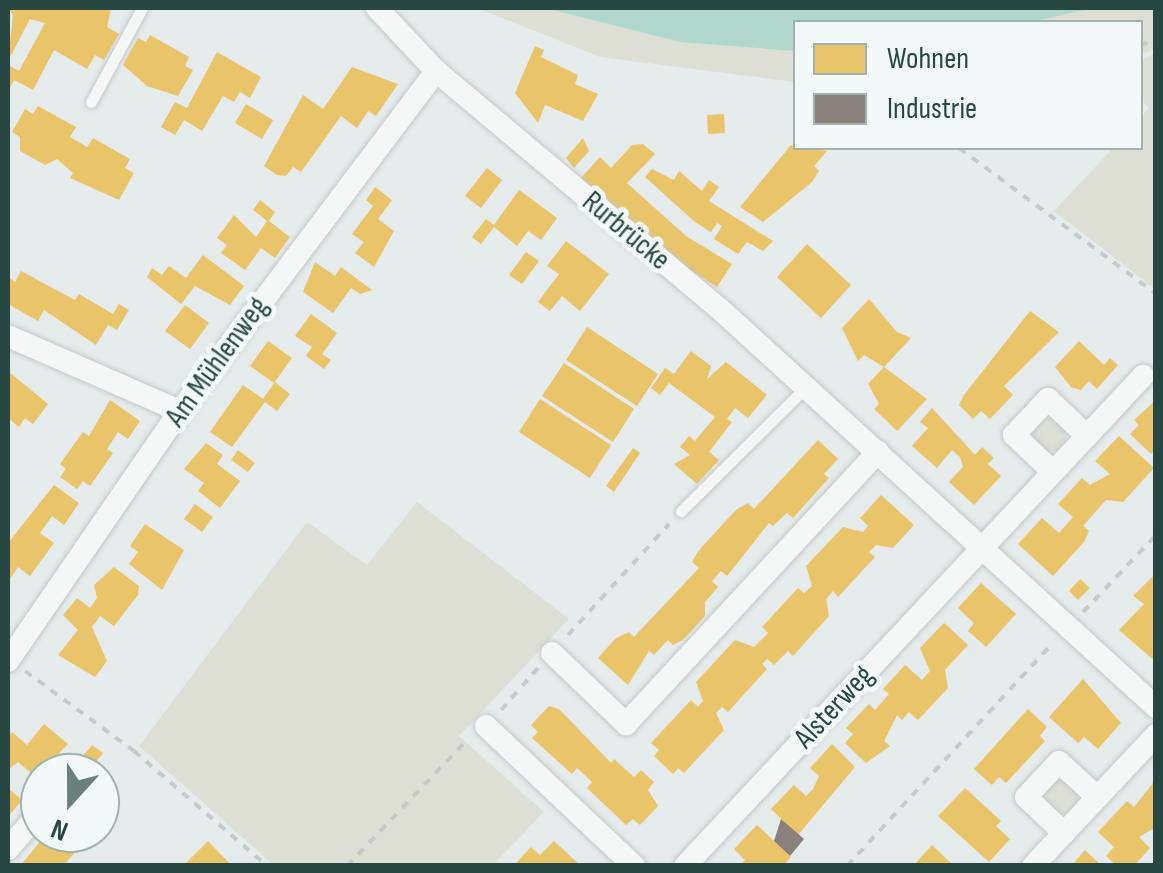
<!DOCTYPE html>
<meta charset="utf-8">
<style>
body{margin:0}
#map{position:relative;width:1163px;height:873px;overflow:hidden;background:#e5eaea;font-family:"Sofia Sans Condensed",sans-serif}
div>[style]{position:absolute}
.green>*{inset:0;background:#dddfd5}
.round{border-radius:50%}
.water>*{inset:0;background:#b1d8cd}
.homes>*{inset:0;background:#e9c46a}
.industry>*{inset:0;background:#8a817c}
.path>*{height:4px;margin-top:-2px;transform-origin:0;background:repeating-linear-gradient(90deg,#c5cbca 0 8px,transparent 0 16px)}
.roads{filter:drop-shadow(0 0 2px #c3c8c8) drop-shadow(0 0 2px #c3c8c8)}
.lane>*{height:11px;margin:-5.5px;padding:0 5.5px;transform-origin:5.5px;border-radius:5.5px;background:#f5f7f7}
.street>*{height:22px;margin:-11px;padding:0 11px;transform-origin:11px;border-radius:11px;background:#f5f7f7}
span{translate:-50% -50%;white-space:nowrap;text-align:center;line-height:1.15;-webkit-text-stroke:10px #f3f9f8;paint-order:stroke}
.street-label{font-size:30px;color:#294742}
.frame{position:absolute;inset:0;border:10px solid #294742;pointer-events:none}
.legend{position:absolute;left:793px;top:20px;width:350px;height:130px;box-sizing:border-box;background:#f3f9f8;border:2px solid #a2b2af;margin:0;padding:12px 18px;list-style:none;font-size:30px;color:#294742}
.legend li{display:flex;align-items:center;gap:20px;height:50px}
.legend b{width:50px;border:2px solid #a2b2af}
.north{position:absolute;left:20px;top:753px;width:100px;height:100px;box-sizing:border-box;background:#f3f9f8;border:2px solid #a2b2af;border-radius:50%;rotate:201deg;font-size:28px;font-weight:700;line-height:40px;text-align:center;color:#294742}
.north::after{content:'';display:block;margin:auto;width:35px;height:45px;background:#6b807d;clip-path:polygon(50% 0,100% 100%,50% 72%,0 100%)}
</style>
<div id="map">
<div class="green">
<i style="clip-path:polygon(477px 8px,1155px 8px,1155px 50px,1141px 54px,1140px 22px,796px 22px,795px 82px,600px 57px)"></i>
<i style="clip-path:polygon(1155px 53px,1155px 289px,1054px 211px,1113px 148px,1140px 148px,1141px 117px,1149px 108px,1141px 100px,1141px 60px)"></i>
<i class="round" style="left:1032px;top:418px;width:34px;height:34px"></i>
<i style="clip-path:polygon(417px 502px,569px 619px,459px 736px,544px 812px,493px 865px,274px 865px,139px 746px,307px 522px,367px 565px)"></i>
<i class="round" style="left:1044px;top:780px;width:34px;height:34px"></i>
</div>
<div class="water">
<i style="clip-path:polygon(545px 8px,1092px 8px,1032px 22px,796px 22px,795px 51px,680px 42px)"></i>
</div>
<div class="homes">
<i style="clip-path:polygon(8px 8px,111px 9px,107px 27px,119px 34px,104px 60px,95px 55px,87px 69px,54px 50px,33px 90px,14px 80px,8px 92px,8px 65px,19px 71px,45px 23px,30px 19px,8px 61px,13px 15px)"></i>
<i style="clip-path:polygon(150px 35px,189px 57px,185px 66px,193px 70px,178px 96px,147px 86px,123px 65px,138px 38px,146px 42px)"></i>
<i style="clip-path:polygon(535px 46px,544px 50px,541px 57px,578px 75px,575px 84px,598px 94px,583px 121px,545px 105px,538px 123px,515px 93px)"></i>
<i style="clip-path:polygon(217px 52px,261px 77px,250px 98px,240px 92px,234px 102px,223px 96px,202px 131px,184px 120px,175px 135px,161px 127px,175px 102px,187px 108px)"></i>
<i style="clip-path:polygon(352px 67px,398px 84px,376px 116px,368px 111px,357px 128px,341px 116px,301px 172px,293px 167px,286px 176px,277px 175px,264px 166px,303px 95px,323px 109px)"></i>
<i style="clip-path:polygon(246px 104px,273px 120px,262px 139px,235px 123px)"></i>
<i style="clip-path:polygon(38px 106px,76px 127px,70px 137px,87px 147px,93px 138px,130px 159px,125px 168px,134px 173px,119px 200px,70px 178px,73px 173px,57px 159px,45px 165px,20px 151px,20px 137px,12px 132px,25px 109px,33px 114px)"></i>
<i style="clip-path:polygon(724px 114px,725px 133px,708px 134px,707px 115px)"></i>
<i style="clip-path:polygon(583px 138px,589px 151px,574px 168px,566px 158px)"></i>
<i style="clip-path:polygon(643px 144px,655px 154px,627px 183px,686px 236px,732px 264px,717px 287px,668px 256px,581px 178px,600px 157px,611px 168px,632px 145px)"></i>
<i style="clip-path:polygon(791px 145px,827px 151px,814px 166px,819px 171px,812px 182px,763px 222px,740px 207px)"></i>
<i style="clip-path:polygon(487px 168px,502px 180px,481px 208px,465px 196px)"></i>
<i style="clip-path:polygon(652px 169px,674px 180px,679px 171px,702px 191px,709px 180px,719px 187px,709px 201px,773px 241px,763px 251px,747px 242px,738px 254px,714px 239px,722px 226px,717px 223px,711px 232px,695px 222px,645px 177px)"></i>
<i style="clip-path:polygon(375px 187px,392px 200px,378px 219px,394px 231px,374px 267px,355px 253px,364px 242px,352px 234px,373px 206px,366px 200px)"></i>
<i style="clip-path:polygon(519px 190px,557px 218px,541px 240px,528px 231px,517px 246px,494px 227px,481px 244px,472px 237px,486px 219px,494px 225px)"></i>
<i style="clip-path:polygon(260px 200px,275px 212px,269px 221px,290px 237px,275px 258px,261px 248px,245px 270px,221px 253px,227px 245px,217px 238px,234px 215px,256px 237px,267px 221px,253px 210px)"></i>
<i style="clip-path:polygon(566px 241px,609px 274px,580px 311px,562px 296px,550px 311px,538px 302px,559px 274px,547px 266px)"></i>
<i style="clip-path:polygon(807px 244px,851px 285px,821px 318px,777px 277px)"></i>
<i style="clip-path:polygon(526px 252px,539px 261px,522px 284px,509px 275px)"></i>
<i style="clip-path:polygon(203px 255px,244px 286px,230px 305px,195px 286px,181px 304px,147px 277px,152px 268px,162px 275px,169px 266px,186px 278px)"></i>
<i style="clip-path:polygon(315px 262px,335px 276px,341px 267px,372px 290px,360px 294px,351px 288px,333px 313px,303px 292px)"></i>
<i style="clip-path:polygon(21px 271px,75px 300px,79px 294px,113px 314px,119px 304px,129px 310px,117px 330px,108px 325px,96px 345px,44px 310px,38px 321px,8px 304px,8px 277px,15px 282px)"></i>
<i style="clip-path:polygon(869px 299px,897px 332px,911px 338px,884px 367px,864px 355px,858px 361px,842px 328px)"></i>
<i style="clip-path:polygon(185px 305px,209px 323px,190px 349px,165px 331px)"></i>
<i style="clip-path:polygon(1030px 311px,1059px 332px,1004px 386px,1013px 395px,990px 419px,981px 411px,973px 419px,959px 405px,964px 395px)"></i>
<i style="clip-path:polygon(311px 314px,337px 333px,322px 354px,331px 360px,324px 369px,306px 356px,312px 347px,295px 336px)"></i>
<i style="clip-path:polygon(587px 327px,658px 374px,637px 406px,566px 360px)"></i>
<i style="clip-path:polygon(268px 341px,292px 358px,274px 383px,250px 366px)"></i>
<i style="clip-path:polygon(1079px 341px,1104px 365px,1110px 358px,1118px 365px,1097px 389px,1089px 381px,1081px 390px,1071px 387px,1055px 367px)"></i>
<i style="clip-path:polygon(691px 351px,711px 366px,707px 379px,726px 362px,767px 395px,748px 418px,735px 408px,727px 419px,732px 422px,709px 452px,719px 460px,697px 484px,674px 464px,690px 455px,680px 447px,689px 436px,695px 441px,715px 417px,669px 383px,660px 395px,651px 388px,665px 368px,674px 374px)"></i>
<i style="clip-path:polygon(564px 363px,634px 409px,613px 442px,542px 396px)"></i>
<i style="clip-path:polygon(884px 367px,927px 399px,897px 431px,874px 409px,879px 404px,868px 384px)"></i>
<i style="clip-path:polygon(8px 371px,48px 404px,33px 424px,25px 418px,19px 427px,8px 418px)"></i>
<i style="clip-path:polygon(275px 382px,290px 394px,277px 411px,265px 402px,232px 447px,210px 432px,243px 385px,263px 399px)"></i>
<i style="clip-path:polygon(540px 399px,611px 445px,590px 478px,519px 432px)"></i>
<i style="clip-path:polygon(110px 400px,140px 421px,128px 439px,118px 432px,107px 449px,113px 453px,90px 486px,83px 481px,77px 489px,60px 477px,66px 469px,60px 464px,83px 432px,89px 436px)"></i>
<i style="clip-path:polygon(1156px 400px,1156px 449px,1151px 454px,1130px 434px,1139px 425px,1134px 420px)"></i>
<i style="clip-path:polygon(932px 408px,975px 455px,982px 447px,994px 458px,988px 464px,1001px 476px,974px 505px,949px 482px,963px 467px,960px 457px,952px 450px,937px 468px,912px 446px,928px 428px,920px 422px)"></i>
<i style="clip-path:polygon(1119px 436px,1154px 468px,1123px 502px,1106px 500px,1083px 526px,1089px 531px,1084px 542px,1053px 576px,1018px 544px,1042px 518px,1059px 533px,1073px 517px,1058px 504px,1082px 478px,1090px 485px,1110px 474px,1095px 461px)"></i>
<i style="clip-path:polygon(818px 440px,838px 459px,824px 474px,829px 478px,793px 518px,787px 513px,773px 526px,769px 523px,727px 576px,721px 571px,712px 581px,718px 587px,705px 602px,705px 616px,683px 640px,673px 645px,668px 640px,654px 655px,649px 651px,628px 685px,598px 658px,616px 638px,629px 632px,634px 637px,699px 568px,692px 562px,699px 550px,736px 510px,748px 503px,754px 509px)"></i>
<i style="clip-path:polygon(206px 443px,223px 455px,217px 464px,240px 481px,220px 508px,198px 491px,204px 483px,184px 469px)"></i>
<i style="clip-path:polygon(633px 448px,640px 453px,614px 492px,606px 486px)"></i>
<i style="clip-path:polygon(238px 450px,255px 463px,248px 472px,231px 460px)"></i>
<i style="clip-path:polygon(54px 485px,79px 503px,64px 525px,52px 516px,40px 533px,54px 543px,30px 576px,18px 567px,8px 582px,8px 543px)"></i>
<i style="clip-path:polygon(881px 495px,914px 525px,893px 548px,876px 545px,869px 552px,875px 557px,838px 597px,833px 591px,826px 599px,829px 616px,793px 656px,788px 651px,774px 665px,767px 659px,762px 664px,767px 669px,728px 712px,722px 707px,716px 713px,724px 730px,684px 773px,678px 768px,673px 774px,654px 756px,659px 750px,651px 743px,691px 700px,698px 707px,703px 701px,696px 682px,735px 640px,754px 647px,768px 633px,762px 627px,798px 588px,804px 593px,812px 586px,806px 566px,843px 527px,863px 532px,868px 526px,860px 518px)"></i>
<i style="clip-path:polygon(195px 504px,213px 517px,202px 532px,184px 519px)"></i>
<i style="clip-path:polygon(145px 524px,184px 550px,162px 590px,129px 564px,138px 552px,130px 546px)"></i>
<i style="clip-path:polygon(114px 567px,139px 586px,138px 595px,114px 626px,100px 616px,92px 627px,107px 661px,95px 677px,58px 655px,78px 630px,63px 615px,77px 598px,90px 608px,97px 598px,94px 585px)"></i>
<i style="clip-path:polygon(1156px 573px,1156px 662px,1119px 630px,1144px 604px,1133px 596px)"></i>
<i style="clip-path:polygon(1080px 579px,1090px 588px,1078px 600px,1069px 591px)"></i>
<i style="clip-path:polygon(981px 583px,1016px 614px,986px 647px,968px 631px,974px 623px,958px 608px)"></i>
<i style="clip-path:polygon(944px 623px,968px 645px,945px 670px,948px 688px,918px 720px,909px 712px,902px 720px,897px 715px,884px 741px,890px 746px,866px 763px,845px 743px,853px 734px,846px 728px,869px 704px,875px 710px,889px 694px,883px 689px,905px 665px,922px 680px,930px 671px,920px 648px)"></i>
<i style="clip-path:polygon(1083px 679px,1121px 723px,1098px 749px,1084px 737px,1078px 743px,1049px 717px)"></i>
<i style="clip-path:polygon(549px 706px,559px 709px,611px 763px,614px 759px,634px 777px,641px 770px,654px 782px,648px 790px,658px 806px,640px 825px,633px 819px,626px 825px,587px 788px,592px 782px,577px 768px,572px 774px,532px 738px,538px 732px,531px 725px)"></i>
<i style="clip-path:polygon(1028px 709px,1047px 727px,1040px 736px,1045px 741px,1006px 783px,999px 777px,992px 785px,974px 769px)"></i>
<i style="clip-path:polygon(44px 724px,68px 744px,36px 777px,18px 762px,8px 770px,8px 737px,12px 732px,27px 745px)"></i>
<i style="clip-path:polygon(832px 744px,855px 767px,798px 835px,771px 809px,794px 785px,806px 796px,813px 789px,819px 776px,810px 768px)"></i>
<i style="clip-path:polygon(92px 745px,103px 753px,90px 769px,79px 760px)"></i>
<i style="clip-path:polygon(100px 773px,118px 787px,102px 806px,115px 817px,100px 836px)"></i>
<i style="clip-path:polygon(1156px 779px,1156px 827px,1139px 837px,1150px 848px,1134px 866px,1117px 866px,1106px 856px,1114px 847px,1098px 832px,1127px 801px,1134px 807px)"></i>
<i style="clip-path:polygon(8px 788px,22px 800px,8px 817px)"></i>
<i style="clip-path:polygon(965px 788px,1001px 821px,996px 826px,1010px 839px,989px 862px,938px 816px)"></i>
<i style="clip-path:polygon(757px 825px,791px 857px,783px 866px,740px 866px,745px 860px,734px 849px)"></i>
<i style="clip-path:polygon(47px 833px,76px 851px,63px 866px,20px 866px)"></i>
<i style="clip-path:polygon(208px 841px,232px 866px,179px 866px,187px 862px)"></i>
<i style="clip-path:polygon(554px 841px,581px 866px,516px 863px,531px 847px,540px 855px)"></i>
<i style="clip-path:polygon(932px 845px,954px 866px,913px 866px)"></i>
<i style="clip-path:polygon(1085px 850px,1102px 866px,1071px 866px)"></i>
</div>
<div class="industry">
<i style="clip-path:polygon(781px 819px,804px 839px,790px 856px,774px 841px)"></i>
</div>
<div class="path">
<i style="left:1140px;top:45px;width:16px;rotate:-14deg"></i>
<i style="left:959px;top:148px;width:245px;rotate:36.5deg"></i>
<i style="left:1083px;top:612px;width:106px;rotate:-46.5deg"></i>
<i style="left:568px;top:635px;width:150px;rotate:-47.7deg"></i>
<i style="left:25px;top:671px;width:135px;rotate:36.3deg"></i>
<i style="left:134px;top:751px;width:176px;rotate:40.8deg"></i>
<i style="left:501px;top:710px;width:56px;rotate:-48.6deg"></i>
<i style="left:347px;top:866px;width:175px;rotate:-46.4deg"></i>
<i style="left:847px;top:866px;width:302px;rotate:-47.3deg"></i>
</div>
<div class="roads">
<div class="lane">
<i style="left:91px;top:102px;width:107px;rotate:-61.5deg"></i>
<i style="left:681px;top:511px;width:176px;rotate:-44.8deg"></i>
</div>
<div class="street">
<i style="left:377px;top:8px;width:86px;rotate:46.9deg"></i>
<i style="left:436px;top:71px;width:373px;rotate:40deg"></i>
<i style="left:722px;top:311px;width:588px;rotate:42.38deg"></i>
<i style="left:8px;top:336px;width:188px;rotate:23.6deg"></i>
<i style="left:1053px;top:472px;width:54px;rotate:-136.5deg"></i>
<i style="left:1014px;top:435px;width:50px;rotate:-46.6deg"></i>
<i style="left:1048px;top:399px;width:54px;rotate:43.5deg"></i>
<i style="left:552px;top:653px;width:103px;rotate:43.8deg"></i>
<i style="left:626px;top:724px;width:371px;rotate:-47.2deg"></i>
<i style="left:8px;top:661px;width:303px;rotate:-55.5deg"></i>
<i style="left:180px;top:411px;width:426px;rotate:-53deg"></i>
<i style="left:486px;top:726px;width:204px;rotate:43.4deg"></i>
<i style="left:1064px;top:833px;width:52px;rotate:-136.5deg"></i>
<i style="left:1026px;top:797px;width:48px;rotate:-46.7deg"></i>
<i style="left:1059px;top:762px;width:52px;rotate:42.6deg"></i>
<i style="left:8px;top:849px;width:49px;rotate:-49.1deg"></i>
<i style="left:685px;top:866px;width:671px;rotate:-46.93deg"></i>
<i style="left:1033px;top:866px;width:180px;rotate:-46.8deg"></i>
</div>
</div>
<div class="street-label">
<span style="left:626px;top:231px;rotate:40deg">Rurbrücke</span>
<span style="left:217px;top:362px;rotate:-54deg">Am Mühlenweg</span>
<span style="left:834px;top:707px;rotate:-47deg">Alsterweg</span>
</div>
<div class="frame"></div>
<ul class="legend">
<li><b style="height:28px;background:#e9c46a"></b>Wohnen</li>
<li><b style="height:28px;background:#8a817c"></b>Industrie</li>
</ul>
<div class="north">N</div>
</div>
